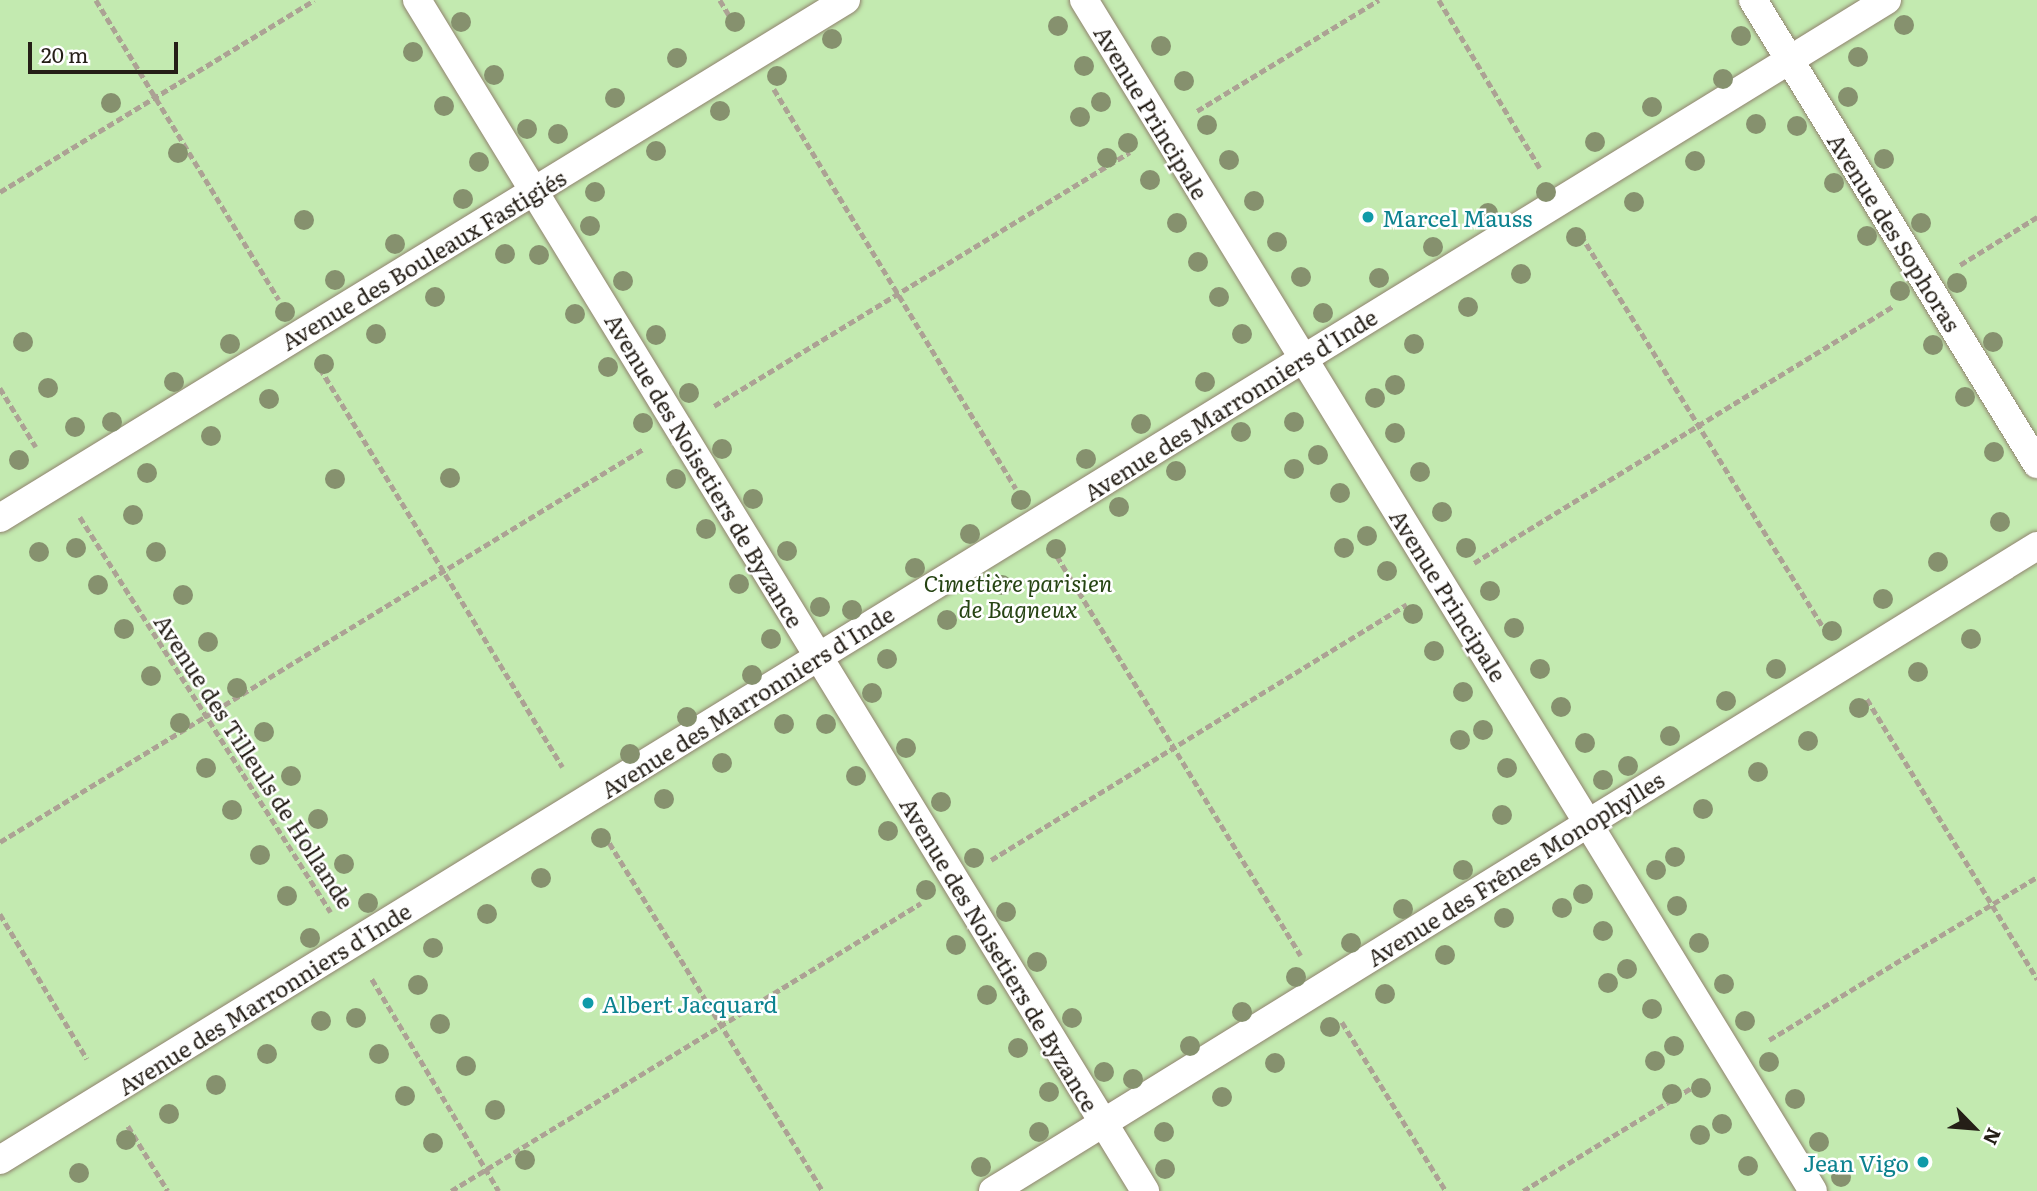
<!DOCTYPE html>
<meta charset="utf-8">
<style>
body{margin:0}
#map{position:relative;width:2037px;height:1191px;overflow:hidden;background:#fcf0de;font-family:Literata,serif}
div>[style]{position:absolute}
.green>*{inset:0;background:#c3eab0}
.path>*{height:4.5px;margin-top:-2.25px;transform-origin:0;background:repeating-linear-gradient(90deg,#aca294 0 7px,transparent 0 10.5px)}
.roads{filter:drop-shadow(0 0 2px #90826e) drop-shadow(0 0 2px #90826e)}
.lane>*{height:28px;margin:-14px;padding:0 14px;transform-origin:14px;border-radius:14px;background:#fff}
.trees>*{width:20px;height:20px;margin:-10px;border-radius:50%;background:#86916e}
.dots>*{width:19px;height:19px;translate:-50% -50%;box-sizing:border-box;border:4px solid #fff;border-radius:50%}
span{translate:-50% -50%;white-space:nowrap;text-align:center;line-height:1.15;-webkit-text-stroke:5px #fff;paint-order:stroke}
.street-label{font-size:23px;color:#251f17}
.culture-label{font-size:23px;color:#0d838f}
.left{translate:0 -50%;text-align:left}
.right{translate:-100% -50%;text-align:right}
.park-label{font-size:23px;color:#264413;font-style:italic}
.north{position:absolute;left:1939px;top:1093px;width:70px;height:70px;-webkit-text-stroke:5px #fff;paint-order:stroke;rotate:115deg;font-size:19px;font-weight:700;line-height:28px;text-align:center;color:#251f17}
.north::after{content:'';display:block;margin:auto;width:24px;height:32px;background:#251f17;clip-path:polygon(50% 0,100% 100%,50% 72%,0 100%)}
.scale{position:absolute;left:28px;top:42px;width:150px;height:32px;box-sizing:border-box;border:4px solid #251f17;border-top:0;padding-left:9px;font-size:21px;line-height:24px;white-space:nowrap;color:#251f17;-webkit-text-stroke:5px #fff;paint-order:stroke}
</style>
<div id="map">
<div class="green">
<i style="clip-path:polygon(0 0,2037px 0,2037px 1191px,0 1191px)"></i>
</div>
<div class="path">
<i style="left:96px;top:0;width:351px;rotate:58.6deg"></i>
<i style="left:720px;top:0;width:26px;rotate:59deg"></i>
<i style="left:1439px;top:0;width:196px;rotate:59deg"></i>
<i style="left:774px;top:89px;width:467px;rotate:58.8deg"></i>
<i style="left:1197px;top:111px;width:213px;rotate:-31.4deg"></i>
<i style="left:0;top:192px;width:368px;rotate:-31.4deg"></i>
<i style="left:1581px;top:235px;width:463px;rotate:58.3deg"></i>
<i style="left:1960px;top:265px;width:91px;rotate:-31.9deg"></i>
<i style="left:320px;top:368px;width:467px;rotate:58.7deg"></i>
<i style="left:0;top:388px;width:69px;rotate:58.6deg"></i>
<i style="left:714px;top:406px;width:487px;rotate:-31.4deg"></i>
<i style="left:80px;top:517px;width:468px;rotate:57.6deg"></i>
<i style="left:1057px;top:556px;width:468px;rotate:58.6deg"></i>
<i style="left:1474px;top:563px;width:492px;rotate:-31.5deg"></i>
<i style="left:1867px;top:699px;width:328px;rotate:58.7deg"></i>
<i style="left:604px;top:834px;width:419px;rotate:58.5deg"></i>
<i style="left:0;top:842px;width:754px;rotate:-31.43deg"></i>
<i style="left:991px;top:860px;width:488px;rotate:-31.6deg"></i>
<i style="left:0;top:914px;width:169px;rotate:59deg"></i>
<i style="left:372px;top:979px;width:247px;rotate:59.1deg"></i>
<i style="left:1342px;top:1022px;width:198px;rotate:58.4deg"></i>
<i style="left:1769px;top:1040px;width:314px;rotate:-31.3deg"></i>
<i style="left:128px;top:1126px;width:76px;rotate:58.4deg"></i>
<i style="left:451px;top:1191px;width:551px;rotate:-31.5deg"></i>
<i style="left:1523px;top:1191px;width:206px;rotate:-31.5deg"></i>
</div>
<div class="roads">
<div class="lane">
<i style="left:417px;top:0;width:1396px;rotate:58.56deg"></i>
<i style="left:1084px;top:0;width:1396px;rotate:58.53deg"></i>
<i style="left:1753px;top:0;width:544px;rotate:58.53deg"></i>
<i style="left:0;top:518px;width:992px;rotate:-31.48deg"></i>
<i style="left:0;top:1160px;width:2215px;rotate:-31.58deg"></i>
<i style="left:993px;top:1191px;width:1227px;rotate:-31.71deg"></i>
</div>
</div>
<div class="trees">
<i style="left:461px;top:22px"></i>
<i style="left:735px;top:22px"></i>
<i style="left:1904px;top:25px"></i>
<i style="left:1058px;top:26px"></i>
<i style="left:1741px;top:36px"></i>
<i style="left:832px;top:39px"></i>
<i style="left:1161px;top:46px"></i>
<i style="left:413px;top:52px"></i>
<i style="left:1858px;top:57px"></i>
<i style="left:677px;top:58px"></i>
<i style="left:1084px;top:66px"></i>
<i style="left:494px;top:75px"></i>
<i style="left:777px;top:76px"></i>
<i style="left:1723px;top:79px"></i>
<i style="left:1184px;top:81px"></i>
<i style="left:1848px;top:97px"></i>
<i style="left:615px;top:98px"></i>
<i style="left:1101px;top:102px"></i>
<i style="left:111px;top:103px"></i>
<i style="left:444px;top:106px"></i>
<i style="left:1652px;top:107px"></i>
<i style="left:720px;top:111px"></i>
<i style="left:1080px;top:117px"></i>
<i style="left:1756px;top:124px"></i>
<i style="left:1207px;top:125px"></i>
<i style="left:1797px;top:126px"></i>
<i style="left:527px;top:129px"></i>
<i style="left:558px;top:134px"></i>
<i style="left:1595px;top:142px"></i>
<i style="left:1128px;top:143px"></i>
<i style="left:656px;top:151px"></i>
<i style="left:178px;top:153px"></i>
<i style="left:1107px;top:158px"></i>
<i style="left:1884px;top:159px"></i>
<i style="left:1229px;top:160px"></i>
<i style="left:1695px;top:161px"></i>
<i style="left:479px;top:162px"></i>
<i style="left:1150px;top:180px"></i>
<i style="left:1834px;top:183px"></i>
<i style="left:595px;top:192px"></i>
<i style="left:1546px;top:192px"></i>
<i style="left:463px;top:199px"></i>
<i style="left:1254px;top:201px"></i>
<i style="left:1634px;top:202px"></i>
<i style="left:1488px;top:213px"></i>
<i style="left:304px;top:220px"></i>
<i style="left:1177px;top:223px"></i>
<i style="left:1921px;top:223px"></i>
<i style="left:590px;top:226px"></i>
<i style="left:1867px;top:236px"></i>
<i style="left:1576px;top:237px"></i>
<i style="left:1277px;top:242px"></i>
<i style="left:395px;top:244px"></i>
<i style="left:1433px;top:247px"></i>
<i style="left:505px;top:254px"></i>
<i style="left:539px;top:255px"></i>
<i style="left:1198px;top:262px"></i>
<i style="left:1521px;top:274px"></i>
<i style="left:1301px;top:277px"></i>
<i style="left:1379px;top:278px"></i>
<i style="left:335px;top:280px"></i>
<i style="left:623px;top:281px"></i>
<i style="left:1957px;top:283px"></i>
<i style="left:1900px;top:291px"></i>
<i style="left:435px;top:297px"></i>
<i style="left:1219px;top:297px"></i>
<i style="left:1468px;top:307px"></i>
<i style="left:285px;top:312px"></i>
<i style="left:1323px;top:313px"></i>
<i style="left:575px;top:314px"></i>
<i style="left:376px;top:334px"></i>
<i style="left:1242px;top:334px"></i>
<i style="left:656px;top:335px"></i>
<i style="left:23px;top:342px"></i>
<i style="left:1993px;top:342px"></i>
<i style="left:230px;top:344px"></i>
<i style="left:1414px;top:344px"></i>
<i style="left:1933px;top:345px"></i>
<i style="left:324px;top:364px"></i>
<i style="left:608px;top:367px"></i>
<i style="left:174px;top:382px"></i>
<i style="left:1205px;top:382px"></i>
<i style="left:1395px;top:385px"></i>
<i style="left:48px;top:388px"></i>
<i style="left:689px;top:393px"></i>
<i style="left:1965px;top:397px"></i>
<i style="left:1375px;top:398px"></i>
<i style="left:269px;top:399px"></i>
<i style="left:112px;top:422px"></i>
<i style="left:1294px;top:422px"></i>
<i style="left:643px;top:423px"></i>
<i style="left:1141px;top:424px"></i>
<i style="left:75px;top:427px"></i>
<i style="left:1241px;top:432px"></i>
<i style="left:1395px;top:433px"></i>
<i style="left:211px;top:436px"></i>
<i style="left:722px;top:449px"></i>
<i style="left:1994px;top:452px"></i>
<i style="left:1318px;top:455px"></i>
<i style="left:1086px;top:459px"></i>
<i style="left:19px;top:460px"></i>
<i style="left:1294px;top:469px"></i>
<i style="left:1176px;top:471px"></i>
<i style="left:1420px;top:472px"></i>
<i style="left:147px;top:473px"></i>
<i style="left:450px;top:478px"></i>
<i style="left:335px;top:479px"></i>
<i style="left:676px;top:479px"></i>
<i style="left:1340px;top:493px"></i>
<i style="left:753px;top:499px"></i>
<i style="left:1021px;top:500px"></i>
<i style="left:1119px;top:507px"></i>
<i style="left:1442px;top:512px"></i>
<i style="left:133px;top:515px"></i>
<i style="left:2000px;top:522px"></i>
<i style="left:706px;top:529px"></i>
<i style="left:970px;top:534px"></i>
<i style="left:1367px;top:536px"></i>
<i style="left:76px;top:548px"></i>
<i style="left:1344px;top:548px"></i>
<i style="left:1466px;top:548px"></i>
<i style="left:1056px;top:549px"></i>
<i style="left:787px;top:551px"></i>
<i style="left:39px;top:552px"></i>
<i style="left:156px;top:552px"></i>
<i style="left:1938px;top:562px"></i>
<i style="left:915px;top:568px"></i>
<i style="left:1387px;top:571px"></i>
<i style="left:739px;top:584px"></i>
<i style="left:98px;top:585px"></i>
<i style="left:1002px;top:585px"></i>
<i style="left:1490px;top:591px"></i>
<i style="left:183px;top:595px"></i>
<i style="left:1883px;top:599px"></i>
<i style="left:820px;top:607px"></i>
<i style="left:852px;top:610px"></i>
<i style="left:1413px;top:614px"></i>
<i style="left:947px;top:620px"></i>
<i style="left:1514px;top:628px"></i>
<i style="left:124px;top:629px"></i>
<i style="left:1832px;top:631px"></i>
<i style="left:771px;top:639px"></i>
<i style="left:1971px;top:639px"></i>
<i style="left:208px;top:642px"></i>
<i style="left:1434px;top:651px"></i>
<i style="left:887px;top:659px"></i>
<i style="left:1540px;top:669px"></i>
<i style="left:1776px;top:669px"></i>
<i style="left:1918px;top:672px"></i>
<i style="left:752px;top:675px"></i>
<i style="left:151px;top:676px"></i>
<i style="left:237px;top:688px"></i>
<i style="left:1463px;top:692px"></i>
<i style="left:872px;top:693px"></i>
<i style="left:1726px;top:701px"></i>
<i style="left:1561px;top:707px"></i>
<i style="left:1859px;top:708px"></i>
<i style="left:687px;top:717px"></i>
<i style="left:180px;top:723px"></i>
<i style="left:784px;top:724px"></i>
<i style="left:826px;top:724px"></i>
<i style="left:1483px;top:730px"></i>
<i style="left:264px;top:732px"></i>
<i style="left:1670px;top:736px"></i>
<i style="left:1460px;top:740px"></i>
<i style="left:1808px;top:741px"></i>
<i style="left:1585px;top:743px"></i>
<i style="left:906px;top:748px"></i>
<i style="left:630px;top:754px"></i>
<i style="left:722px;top:763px"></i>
<i style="left:1628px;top:766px"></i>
<i style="left:206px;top:768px"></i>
<i style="left:1507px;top:768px"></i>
<i style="left:1758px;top:772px"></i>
<i style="left:291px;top:776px"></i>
<i style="left:856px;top:776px"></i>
<i style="left:1603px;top:780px"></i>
<i style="left:664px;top:799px"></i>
<i style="left:941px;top:802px"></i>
<i style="left:1703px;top:809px"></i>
<i style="left:232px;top:810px"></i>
<i style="left:1502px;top:815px"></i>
<i style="left:318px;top:819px"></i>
<i style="left:888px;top:831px"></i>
<i style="left:601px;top:838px"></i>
<i style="left:260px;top:855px"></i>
<i style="left:1675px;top:857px"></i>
<i style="left:974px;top:858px"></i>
<i style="left:344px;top:864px"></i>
<i style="left:1463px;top:870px"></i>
<i style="left:1656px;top:870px"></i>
<i style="left:541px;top:878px"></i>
<i style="left:926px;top:890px"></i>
<i style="left:1583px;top:894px"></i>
<i style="left:287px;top:896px"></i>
<i style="left:368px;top:903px"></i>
<i style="left:1677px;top:906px"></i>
<i style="left:1562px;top:908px"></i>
<i style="left:1403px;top:909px"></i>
<i style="left:1006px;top:912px"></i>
<i style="left:487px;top:914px"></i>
<i style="left:1504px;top:918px"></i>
<i style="left:1603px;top:931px"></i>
<i style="left:310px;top:938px"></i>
<i style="left:1351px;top:943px"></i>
<i style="left:1699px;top:943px"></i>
<i style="left:956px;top:945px"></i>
<i style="left:433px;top:948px"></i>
<i style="left:1445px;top:955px"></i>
<i style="left:1037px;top:962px"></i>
<i style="left:1627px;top:969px"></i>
<i style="left:1296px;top:977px"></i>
<i style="left:1608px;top:983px"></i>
<i style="left:1724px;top:984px"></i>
<i style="left:418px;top:985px"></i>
<i style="left:1385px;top:994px"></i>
<i style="left:987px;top:995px"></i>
<i style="left:1652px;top:1009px"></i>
<i style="left:1242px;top:1012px"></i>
<i style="left:356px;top:1018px"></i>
<i style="left:1072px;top:1018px"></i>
<i style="left:321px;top:1021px"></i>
<i style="left:1745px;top:1021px"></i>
<i style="left:440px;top:1024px"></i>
<i style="left:1330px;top:1027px"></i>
<i style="left:1190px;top:1046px"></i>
<i style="left:1674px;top:1046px"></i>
<i style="left:1018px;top:1048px"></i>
<i style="left:267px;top:1054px"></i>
<i style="left:379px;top:1054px"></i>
<i style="left:1655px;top:1061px"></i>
<i style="left:1769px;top:1062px"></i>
<i style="left:1275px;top:1063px"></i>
<i style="left:466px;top:1066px"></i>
<i style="left:1104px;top:1072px"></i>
<i style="left:1133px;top:1079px"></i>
<i style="left:216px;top:1085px"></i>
<i style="left:1701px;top:1088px"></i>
<i style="left:1049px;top:1092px"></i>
<i style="left:1672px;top:1094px"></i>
<i style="left:405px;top:1096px"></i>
<i style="left:1222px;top:1097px"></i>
<i style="left:1795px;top:1099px"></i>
<i style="left:495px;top:1110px"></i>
<i style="left:169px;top:1114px"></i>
<i style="left:1722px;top:1124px"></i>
<i style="left:1039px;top:1132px"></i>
<i style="left:1164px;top:1132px"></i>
<i style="left:1700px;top:1135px"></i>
<i style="left:126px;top:1140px"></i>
<i style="left:1819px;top:1142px"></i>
<i style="left:433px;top:1143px"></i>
<i style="left:525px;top:1160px"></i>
<i style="left:1748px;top:1166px"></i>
<i style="left:981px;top:1167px"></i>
<i style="left:1165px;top:1169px"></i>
<i style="left:79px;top:1173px"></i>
<i style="left:1841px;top:1177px"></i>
</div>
<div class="dots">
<i style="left:1368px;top:217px;background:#0f9aa8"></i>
<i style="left:588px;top:1003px;background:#0f9aa8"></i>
<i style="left:1923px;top:1162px;background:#0f9aa8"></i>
</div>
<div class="street-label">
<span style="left:1152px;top:112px;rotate:59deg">Avenue Principale</span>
<span style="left:1895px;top:232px;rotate:58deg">Avenue des Sophoras</span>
<span style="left:423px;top:259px;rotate:-31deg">Avenue des Bouleaux Fastigiés</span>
<span style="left:1230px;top:404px;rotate:-32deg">Avenue des Marronniers d'Inde</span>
<span style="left:705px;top:470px;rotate:59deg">Avenue des Noisetiers de Byzance</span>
<span style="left:1449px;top:595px;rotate:58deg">Avenue Principale</span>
<span style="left:747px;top:701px;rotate:-32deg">Avenue des Marronniers d'Inde</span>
<span style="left:255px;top:761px;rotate:57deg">Avenue des Tilleuls de Hollande</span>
<span style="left:1515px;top:868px;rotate:-32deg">Avenue des Frênes Monophylles</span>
<span style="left:1000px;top:954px;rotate:59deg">Avenue des Noisetiers de Byzance</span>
<span style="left:264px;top:998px;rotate:-32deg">Avenue des Marronniers d'Inde</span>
</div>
<div class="culture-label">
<span class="left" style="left:1382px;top:217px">Marcel Mauss</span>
<span class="left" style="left:602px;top:1003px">Albert Jacquard</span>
<span class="right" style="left:1909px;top:1162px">Jean Vigo</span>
</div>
<div class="park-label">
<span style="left:1018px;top:595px">Cimetière parisien<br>de Bagneux</span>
</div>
<div class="north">N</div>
<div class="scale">20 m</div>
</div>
